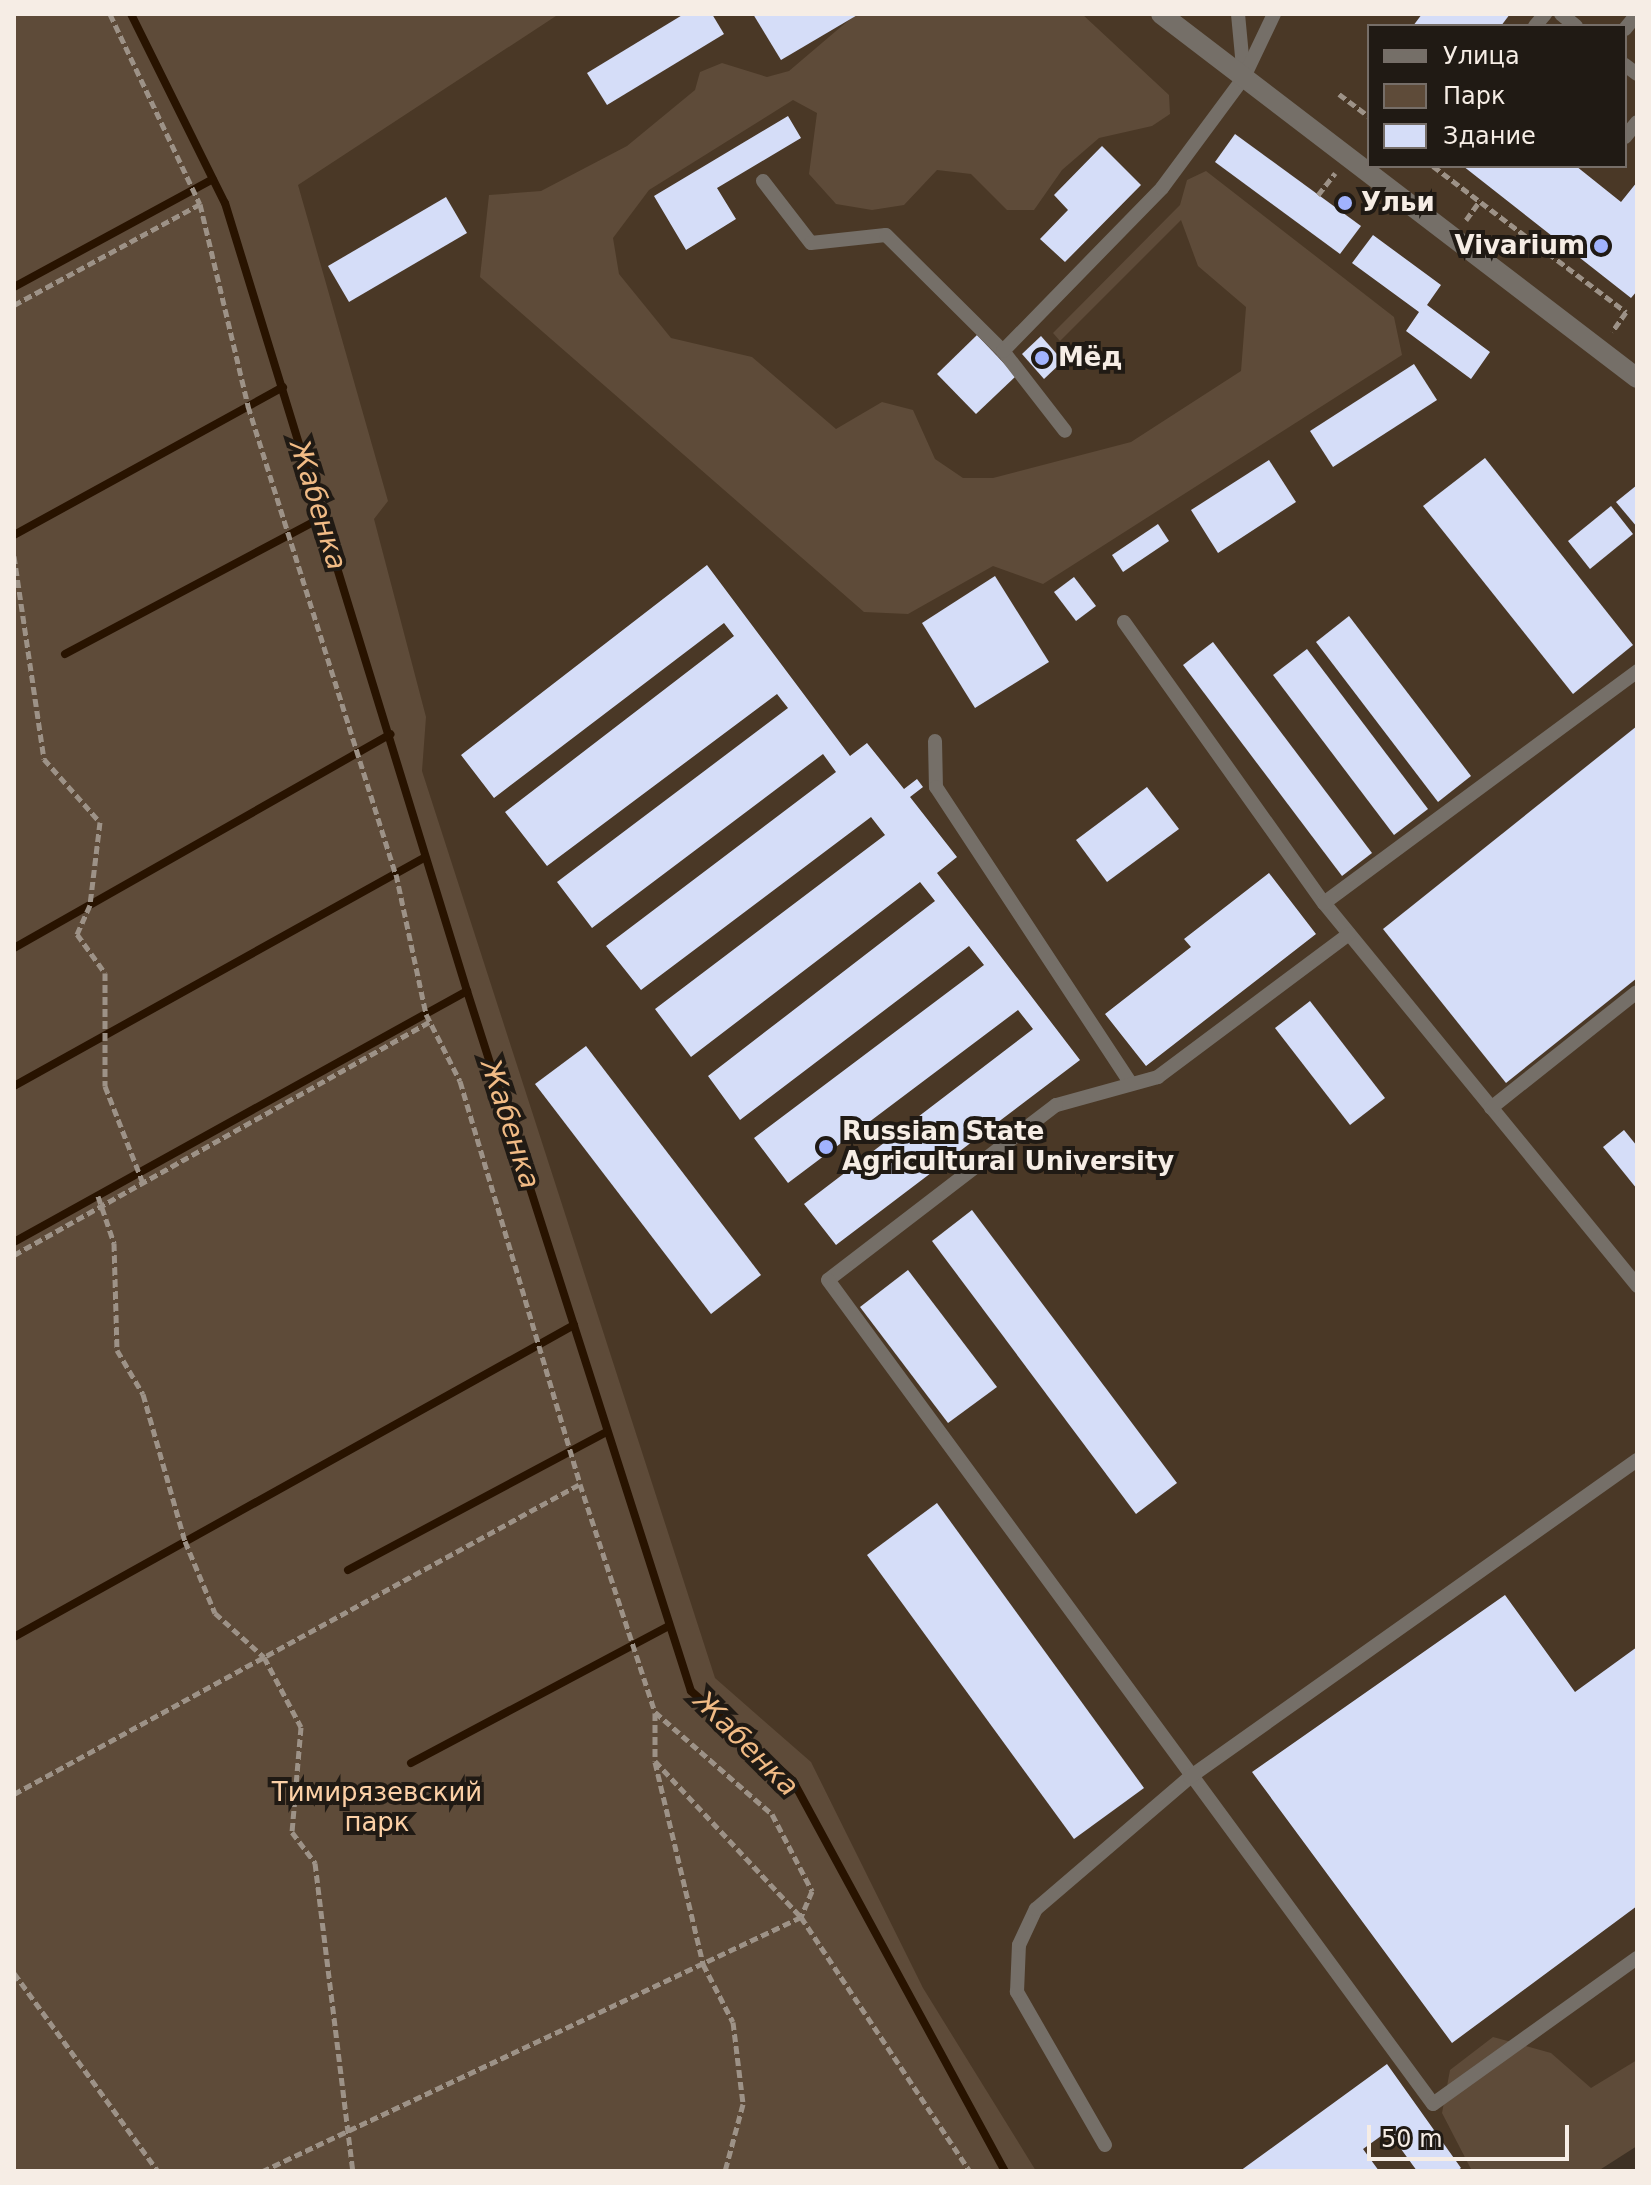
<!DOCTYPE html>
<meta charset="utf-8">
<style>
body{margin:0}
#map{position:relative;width:1651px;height:2185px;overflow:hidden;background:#3e3124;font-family:"DejaVu Sans",sans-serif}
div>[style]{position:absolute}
.built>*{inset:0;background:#4a3826}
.green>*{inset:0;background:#5e4b39}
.stream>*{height:8px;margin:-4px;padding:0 4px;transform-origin:4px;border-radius:4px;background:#281300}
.building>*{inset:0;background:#d5ddf8}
.path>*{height:5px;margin-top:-2.5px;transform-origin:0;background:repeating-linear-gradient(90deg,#9d9287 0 8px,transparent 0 12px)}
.lane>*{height:14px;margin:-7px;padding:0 7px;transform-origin:7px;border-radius:7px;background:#756f68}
.street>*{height:20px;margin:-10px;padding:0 10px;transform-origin:10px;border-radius:10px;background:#756f68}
.dots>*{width:22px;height:22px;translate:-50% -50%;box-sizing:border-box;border:4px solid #201a14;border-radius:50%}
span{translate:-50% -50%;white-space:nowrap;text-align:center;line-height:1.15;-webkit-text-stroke:8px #201a14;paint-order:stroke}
.poi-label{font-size:26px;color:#f6ede5;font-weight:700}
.left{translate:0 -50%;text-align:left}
.right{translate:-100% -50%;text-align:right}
.park-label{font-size:26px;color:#fcd0a6}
.water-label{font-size:28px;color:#f1bb85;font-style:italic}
.frame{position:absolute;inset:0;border:16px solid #f6ede5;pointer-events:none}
.legend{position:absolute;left:1367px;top:24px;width:260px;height:144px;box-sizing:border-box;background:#201a14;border:2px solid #766e68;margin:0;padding:10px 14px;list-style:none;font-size:24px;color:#f6ede5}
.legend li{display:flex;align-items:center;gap:16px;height:40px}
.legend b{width:40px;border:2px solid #766e68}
.scale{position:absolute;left:1367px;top:2125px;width:202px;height:36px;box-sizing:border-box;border:4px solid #f6ede5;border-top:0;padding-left:10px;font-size:24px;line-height:28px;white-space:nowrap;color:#f6ede5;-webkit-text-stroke:6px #201a14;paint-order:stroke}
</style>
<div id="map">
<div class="built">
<i style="clip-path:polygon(evenodd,14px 14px,1637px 14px,1637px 2127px,1577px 2171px,14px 2171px,14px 14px,1369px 26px,1625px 26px,1625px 166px,1369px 166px,1369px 26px)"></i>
</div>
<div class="green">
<i style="clip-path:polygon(14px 14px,559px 14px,298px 185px,388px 501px,374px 519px,426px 717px,422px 771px,715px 1678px,811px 1762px,923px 1988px,1036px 2171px,14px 2171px)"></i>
<i style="clip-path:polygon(856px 14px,1082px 14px,1169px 95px,1170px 114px,1152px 126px,1099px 138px,1062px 170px,1034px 210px,1007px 210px,971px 174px,937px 170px,904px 205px,872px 210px,836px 204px,809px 174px,817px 113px,793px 100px,649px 190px,613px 238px,619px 274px,671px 338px,752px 357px,836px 429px,882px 402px,913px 410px,935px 459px,963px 478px,993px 478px,1131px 442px,1241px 371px,1246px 307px,1198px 266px,1181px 220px,1060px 341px,1053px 333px,1180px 205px,1187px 180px,1206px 171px,1394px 317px,1402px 355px,1043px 584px,993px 566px,908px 614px,864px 612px,480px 277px,489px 195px,541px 191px,627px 146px,695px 90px,700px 72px,722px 63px,767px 77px,789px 71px)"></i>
<i style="clip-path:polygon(1493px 2037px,1551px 2053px,1591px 2088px,1637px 2060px,1637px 2146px,1598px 2171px,1472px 2171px,1442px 2113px,1450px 2070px)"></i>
</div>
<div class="stream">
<i style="left:131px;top:14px;width:211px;rotate:63.6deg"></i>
<i style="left:225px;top:203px;width:824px;rotate:72.93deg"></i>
<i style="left:467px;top:991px;width:735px;rotate:72.26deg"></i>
<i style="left:691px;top:1691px;width:136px;rotate:41.4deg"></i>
<i style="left:793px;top:1781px;width:444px;rotate:61.5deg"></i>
<i style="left:14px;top:287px;width:226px;rotate:-28.5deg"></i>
<i style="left:14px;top:535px;width:307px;rotate:-28.8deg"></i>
<i style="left:65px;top:654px;width:292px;rotate:-28deg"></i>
<i style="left:14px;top:948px;width:433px;rotate:-29.6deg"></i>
<i style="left:14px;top:1086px;width:470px;rotate:-29.1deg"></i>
<i style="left:14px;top:1242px;width:518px;rotate:-28.99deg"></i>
<i style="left:348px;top:1570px;width:293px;rotate:-28.1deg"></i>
<i style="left:14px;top:1637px;width:641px;rotate:-29.12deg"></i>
<i style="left:411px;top:1763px;width:292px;rotate:-28deg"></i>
</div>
<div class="building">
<i style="clip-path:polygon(684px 14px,712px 14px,724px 34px,607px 105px,587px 73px)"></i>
<i style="clip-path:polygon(753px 14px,859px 14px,781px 60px)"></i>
<i style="clip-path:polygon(1422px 14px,1510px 14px,1501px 26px,1413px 26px)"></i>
<i style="clip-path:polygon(788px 116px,801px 138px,717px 188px,736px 219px,686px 250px,654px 196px)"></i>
<i style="clip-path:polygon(1235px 134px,1361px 226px,1340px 254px,1215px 162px)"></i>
<i style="clip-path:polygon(1102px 146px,1141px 185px,1065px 262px,1040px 239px,1068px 210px,1054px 195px)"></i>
<i style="clip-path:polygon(1463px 166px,1576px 166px,1621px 202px,1637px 182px,1637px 291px,1631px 298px)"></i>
<i style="clip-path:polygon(446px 197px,467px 233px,349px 302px,328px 266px)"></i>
<i style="clip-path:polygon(1373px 235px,1441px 285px,1427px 305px,1490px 352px,1471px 379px,1406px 331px,1419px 312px,1352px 263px)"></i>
<i style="clip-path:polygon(977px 335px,1016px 376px,976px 414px,937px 374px)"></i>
<i style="clip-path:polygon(1041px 336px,1063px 361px,1044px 379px,1022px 354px)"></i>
<i style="clip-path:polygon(1414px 364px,1437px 400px,1333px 467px,1310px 431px)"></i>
<i style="clip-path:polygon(1485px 458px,1633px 645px,1573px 694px,1423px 506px)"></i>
<i style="clip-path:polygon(1269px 460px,1296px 502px,1218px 553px,1191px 510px)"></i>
<i style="clip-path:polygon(1637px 485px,1637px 527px,1616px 502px)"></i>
<i style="clip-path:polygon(1611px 506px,1633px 534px,1590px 569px,1568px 541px)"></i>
<i style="clip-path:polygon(1158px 524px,1169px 541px,1123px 572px,1112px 555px)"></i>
<i style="clip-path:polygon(707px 565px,850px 756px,867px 743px,904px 789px,917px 779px,923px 787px,910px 797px,957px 857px,937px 873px,1080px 1060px,836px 1245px,804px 1204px,1033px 1029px,1018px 1010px,788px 1183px,754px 1138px,984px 965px,969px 946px,740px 1120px,708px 1076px,935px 901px,920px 882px,691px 1057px,655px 1009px,885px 835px,871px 817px,641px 990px,606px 946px,836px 772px,823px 754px,592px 928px,557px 882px,788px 708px,777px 694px,547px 866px,505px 812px,734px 636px,724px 623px,494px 798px,461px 755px)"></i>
<i style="clip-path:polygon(995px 576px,1049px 662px,975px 708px,922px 623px)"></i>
<i style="clip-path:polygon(1074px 577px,1096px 606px,1076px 621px,1054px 592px)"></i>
<i style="clip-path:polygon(1349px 616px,1471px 776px,1438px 802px,1316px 642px)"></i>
<i style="clip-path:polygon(1213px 642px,1372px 853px,1342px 876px,1183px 665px)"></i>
<i style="clip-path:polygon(1307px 649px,1428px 809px,1394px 835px,1273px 675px)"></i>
<i style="clip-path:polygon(1637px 726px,1637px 978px,1506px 1083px,1383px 929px)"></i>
<i style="clip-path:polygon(1147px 787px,1179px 829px,1107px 882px,1076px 840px)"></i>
<i style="clip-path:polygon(1269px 873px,1316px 934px,1146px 1066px,1105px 1014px,1191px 947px,1184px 939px)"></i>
<i style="clip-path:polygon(1310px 1001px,1385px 1098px,1350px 1125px,1275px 1028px)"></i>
<i style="clip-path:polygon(586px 1046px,761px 1275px,711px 1314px,535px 1084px)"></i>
<i style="clip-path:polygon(1624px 1130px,1637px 1146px,1637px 1189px,1603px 1147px)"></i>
<i style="clip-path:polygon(972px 1210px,1177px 1483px,1136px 1514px,932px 1241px)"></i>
<i style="clip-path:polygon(908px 1270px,997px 1387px,948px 1423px,860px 1307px)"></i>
<i style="clip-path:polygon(937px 1503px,1144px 1788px,1074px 1839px,867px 1555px)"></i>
<i style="clip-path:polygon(1505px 1595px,1575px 1692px,1637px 1647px,1637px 1906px,1452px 2043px,1252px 1772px)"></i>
<i style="clip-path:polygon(1387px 2064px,1461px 2168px,1457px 2171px,1417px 2171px,1388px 2131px,1363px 2149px,1379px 2171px,1240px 2171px)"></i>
</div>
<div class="path">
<i style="left:110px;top:14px;width:210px;rotate:64.7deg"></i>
<i style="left:200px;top:204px;width:208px;rotate:76.6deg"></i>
<i style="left:248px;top:406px;width:491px;rotate:72.5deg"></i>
<i style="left:396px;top:874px;width:143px;rotate:77.9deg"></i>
<i style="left:426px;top:1014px;width:75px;rotate:63.1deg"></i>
<i style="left:460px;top:1081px;width:420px;rotate:73.4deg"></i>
<i style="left:580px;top:1484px;width:240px;rotate:71.8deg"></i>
<i style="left:655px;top:1712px;width:155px;rotate:41.1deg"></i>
<i style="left:772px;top:1814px;width:87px;rotate:62.5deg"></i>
<i style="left:812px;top:1891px;width:28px;rotate:113deg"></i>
<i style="left:801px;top:1917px;width:595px;rotate:154.73deg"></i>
<i style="left:1339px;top:94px;width:38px;rotate:37deg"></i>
<i style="left:1433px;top:166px;width:242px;rotate:37.1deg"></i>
<i style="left:1626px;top:312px;width:24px;rotate:125deg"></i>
<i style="left:1318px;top:195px;width:28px;rotate:-52deg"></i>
<i style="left:1466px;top:220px;width:24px;rotate:-54deg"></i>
<i style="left:14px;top:305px;width:212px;rotate:-28.5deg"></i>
<i style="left:14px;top:556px;width:205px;rotate:81.6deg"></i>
<i style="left:44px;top:759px;width:84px;rotate:48.4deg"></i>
<i style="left:100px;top:822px;width:84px;rotate:96.9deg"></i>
<i style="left:90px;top:905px;width:32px;rotate:114deg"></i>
<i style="left:77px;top:934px;width:48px;rotate:54.3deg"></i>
<i style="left:105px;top:973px;width:113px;rotate:90deg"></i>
<i style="left:105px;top:1086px;width:104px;rotate:68.6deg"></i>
<i style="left:98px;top:1196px;width:50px;rotate:71.2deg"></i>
<i style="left:114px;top:1243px;width:107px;rotate:88.4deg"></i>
<i style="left:117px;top:1350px;width:51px;rotate:59.4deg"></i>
<i style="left:143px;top:1394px;width:153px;rotate:74.1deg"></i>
<i style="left:185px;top:1541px;width:78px;rotate:67.4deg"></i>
<i style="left:215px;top:1613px;width:66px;rotate:41.9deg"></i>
<i style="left:264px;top:1657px;width:79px;rotate:62.1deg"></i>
<i style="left:301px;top:1727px;width:105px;rotate:94.9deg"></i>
<i style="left:292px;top:1832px;width:39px;rotate:53deg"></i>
<i style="left:315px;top:1863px;width:310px;rotate:83deg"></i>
<i style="left:14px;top:1255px;width:476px;rotate:-29.3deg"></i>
<i style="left:655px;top:1713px;width:48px;rotate:90deg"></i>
<i style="left:655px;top:1761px;width:214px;rotate:46.9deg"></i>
<i style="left:801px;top:1917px;width:305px;rotate:56.4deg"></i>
<i style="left:655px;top:1762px;width:208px;rotate:76.6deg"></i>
<i style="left:703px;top:1964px;width:65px;rotate:62.7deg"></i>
<i style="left:733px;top:2022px;width:83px;rotate:83deg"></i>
<i style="left:743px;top:2104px;width:69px;rotate:105deg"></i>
<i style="left:14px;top:1794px;width:645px;rotate:-28.71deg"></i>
<i style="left:14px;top:1973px;width:245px;rotate:54deg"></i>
</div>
<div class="lane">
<i style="left:1238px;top:14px;width:63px;rotate:84.6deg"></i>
<i style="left:1561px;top:14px;width:19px;rotate:39deg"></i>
<i style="left:1535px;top:26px;width:16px;rotate:-50deg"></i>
<i style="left:1625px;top:29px;width:19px;rotate:-51deg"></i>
<i style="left:1625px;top:65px;width:15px;rotate:37deg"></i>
<i style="left:1625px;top:137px;width:19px;rotate:-51deg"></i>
<i style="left:763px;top:181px;width:78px;rotate:52.3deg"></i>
<i style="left:811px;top:243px;width:75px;rotate:-6.1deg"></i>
<i style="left:886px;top:235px;width:165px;rotate:44.8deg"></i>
<i style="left:1003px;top:351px;width:101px;rotate:52.2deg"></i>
<i style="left:1003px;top:351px;width:228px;rotate:-45.7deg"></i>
<i style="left:1162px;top:188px;width:138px;rotate:-53.5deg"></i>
<i style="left:1244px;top:77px;width:70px;rotate:-64.5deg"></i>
<i style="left:1124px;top:622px;width:345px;rotate:54.6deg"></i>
<i style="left:1324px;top:903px;width:495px;rotate:50.7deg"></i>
<i style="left:935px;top:741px;width:46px;rotate:88.8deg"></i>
<i style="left:936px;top:787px;width:355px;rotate:56.7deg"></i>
<i style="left:1324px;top:903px;width:390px;rotate:-36.5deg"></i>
<i style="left:1349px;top:934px;width:239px;rotate:143.2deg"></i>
<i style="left:1158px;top:1077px;width:106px;rotate:164.6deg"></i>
<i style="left:1056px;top:1105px;width:287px;rotate:142.5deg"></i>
<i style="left:828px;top:1280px;width:1022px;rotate:53.71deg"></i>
<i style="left:1433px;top:2104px;width:251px;rotate:-35.6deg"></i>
<i style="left:1491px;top:1108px;width:186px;rotate:-38.5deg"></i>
<i style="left:1105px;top:2145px;width:177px;rotate:-119.9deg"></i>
<i style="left:1017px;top:1992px;width:47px;rotate:-87.6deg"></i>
<i style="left:1019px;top:1945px;width:40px;rotate:-65deg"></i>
<i style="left:1036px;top:1909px;width:203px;rotate:-40.6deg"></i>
<i style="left:1190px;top:1777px;width:548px;rotate:-35.34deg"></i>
</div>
<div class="street">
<i style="left:1161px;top:14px;width:599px;rotate:37.41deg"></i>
</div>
<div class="dots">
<i style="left:1345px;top:203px;background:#a1b3fd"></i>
<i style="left:1601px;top:246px;background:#a1b3fd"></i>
<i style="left:1042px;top:358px;background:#a1b3fd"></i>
<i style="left:826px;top:1147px;background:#a1b3fd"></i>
</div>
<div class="poi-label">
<span class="left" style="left:1361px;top:203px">Ульи</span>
<span class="right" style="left:1585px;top:246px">Vivarium</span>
<span class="left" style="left:1058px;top:358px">Мёд</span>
<span class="left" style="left:842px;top:1147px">Russian State<br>Agricultural University</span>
</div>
<div class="park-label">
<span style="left:377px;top:1808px">Тимирязевский<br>парк</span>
</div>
<div class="water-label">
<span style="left:318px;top:505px;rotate:73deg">Жабенка</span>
<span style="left:510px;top:1124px;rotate:72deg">Жабенка</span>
<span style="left:746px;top:1744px;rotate:45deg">Жабенка</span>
</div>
<div class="frame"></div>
<ul class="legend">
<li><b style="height:10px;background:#756f68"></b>Улица</li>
<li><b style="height:22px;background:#5e4b39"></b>Парк</li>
<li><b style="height:22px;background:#d5ddf8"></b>Здание</li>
</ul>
<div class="scale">50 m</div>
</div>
